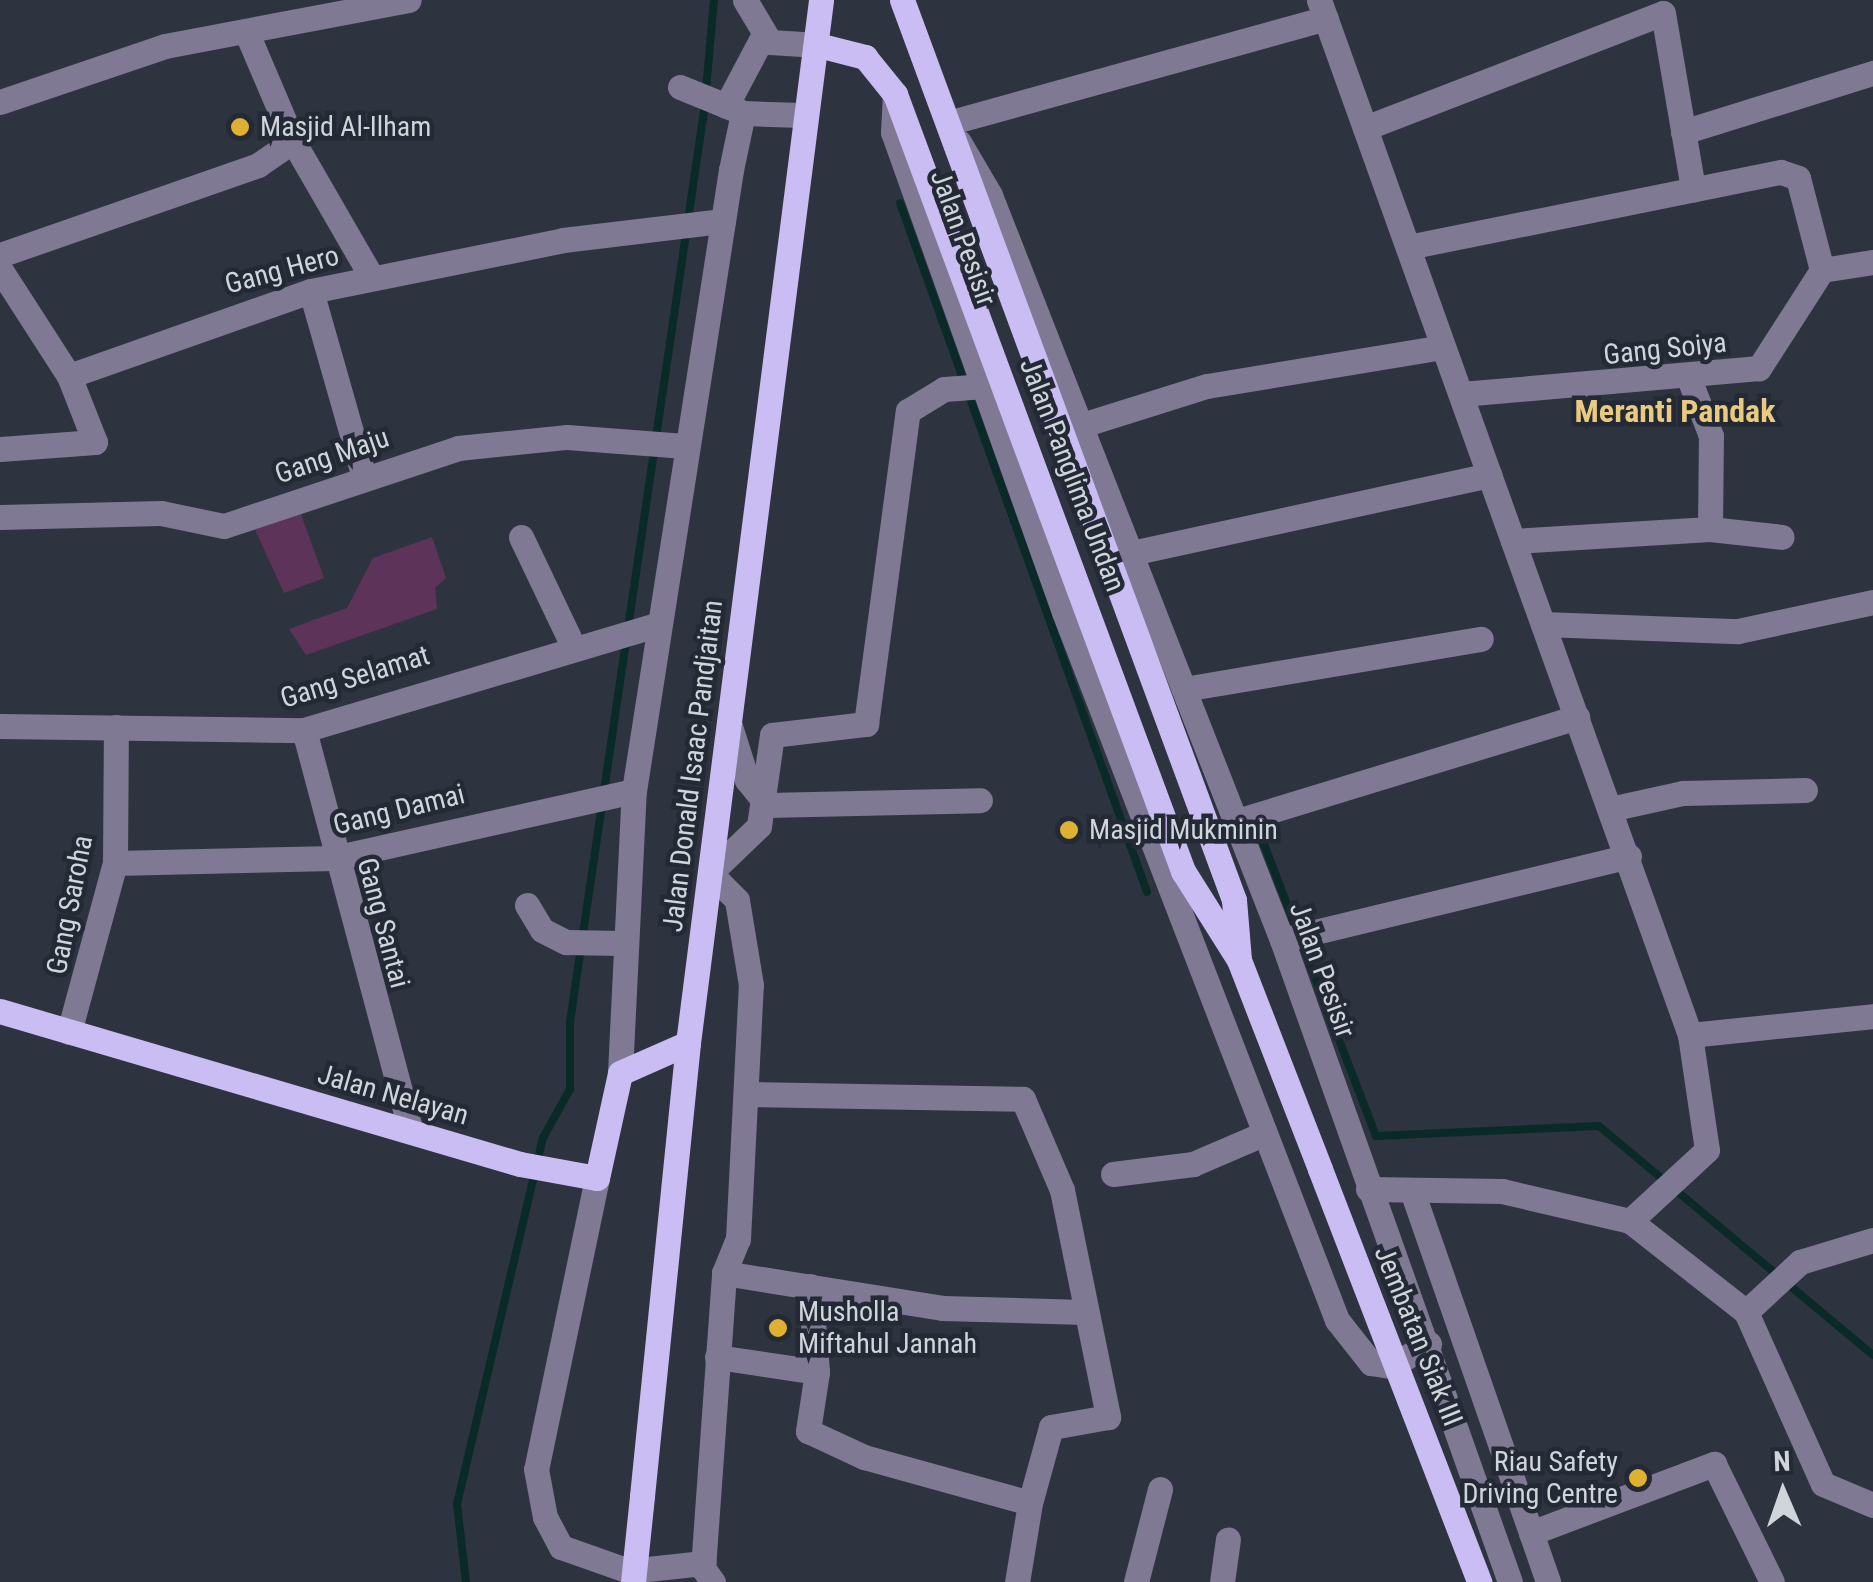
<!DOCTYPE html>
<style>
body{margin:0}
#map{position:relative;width:1873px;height:1582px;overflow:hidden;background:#2d343f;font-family:"Roboto Condensed",sans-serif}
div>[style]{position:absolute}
.green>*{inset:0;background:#5e335a}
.stream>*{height:8px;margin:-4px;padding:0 4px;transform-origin:4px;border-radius:4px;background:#0a2a28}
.minor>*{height:25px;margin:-12.5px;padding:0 12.5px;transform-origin:12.5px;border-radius:12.5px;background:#7f7994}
.major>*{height:25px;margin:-12.5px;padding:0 12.5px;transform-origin:12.5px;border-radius:12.5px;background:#cabdf4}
.major-bridge>*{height:25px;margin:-12.5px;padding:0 12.5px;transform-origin:12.5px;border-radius:12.5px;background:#cabdf4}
.dots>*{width:28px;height:28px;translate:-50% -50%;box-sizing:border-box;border:5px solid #232a35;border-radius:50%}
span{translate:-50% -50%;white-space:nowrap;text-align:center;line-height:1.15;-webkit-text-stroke:9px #232a35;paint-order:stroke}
.poi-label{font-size:28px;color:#d0d4db}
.left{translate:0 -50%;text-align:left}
.right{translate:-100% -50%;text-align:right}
.street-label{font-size:28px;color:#d0d4db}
.quarter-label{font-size:32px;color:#e9ca7f;font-weight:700}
.north{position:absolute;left:1733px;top:1442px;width:100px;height:100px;-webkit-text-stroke:8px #232a35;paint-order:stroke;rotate:358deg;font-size:28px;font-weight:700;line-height:40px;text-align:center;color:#d0d4db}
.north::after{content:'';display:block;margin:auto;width:35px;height:45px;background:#d0d4db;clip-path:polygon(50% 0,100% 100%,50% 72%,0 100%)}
</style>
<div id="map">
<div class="green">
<i style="clip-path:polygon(298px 506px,324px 578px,284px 593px,252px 523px)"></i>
<i style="clip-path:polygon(432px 537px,446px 578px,435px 588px,437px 609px,306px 655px,289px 629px,347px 608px,373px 558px)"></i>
</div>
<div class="stream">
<i style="left:706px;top:90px;width:90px;rotate:-84.9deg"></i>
<i style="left:900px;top:203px;width:732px;rotate:70.28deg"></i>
<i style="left:1257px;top:826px;width:332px;rotate:69deg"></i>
<i style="left:1376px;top:1136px;width:223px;rotate:-2.6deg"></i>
<i style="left:1599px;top:1126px;width:357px;rotate:39.9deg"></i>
<i style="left:466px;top:1582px;width:79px;rotate:-96.6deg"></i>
<i style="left:457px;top:1504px;width:376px;rotate:-76.8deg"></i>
<i style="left:543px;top:1138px;width:56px;rotate:-61.1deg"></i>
<i style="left:570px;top:1089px;width:67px;rotate:-90deg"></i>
<i style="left:570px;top:1022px;width:928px;rotate:-81.63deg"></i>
</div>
<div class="minor">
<i style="left:745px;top:0;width:49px;rotate:59.2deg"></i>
<i style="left:770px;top:42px;width:48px;rotate:3.6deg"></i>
<i style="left:1319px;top:0;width:1099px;rotate:70.28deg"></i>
<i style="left:1690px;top:1035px;width:116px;rotate:81.6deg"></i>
<i style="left:1707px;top:1150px;width:105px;rotate:137.3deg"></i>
<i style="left:246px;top:31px;width:120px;rotate:66.9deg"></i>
<i style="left:680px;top:87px;width:64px;rotate:22.1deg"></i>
<i style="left:895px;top:94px;width:38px;rotate:93deg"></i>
<i style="left:893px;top:132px;width:510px;rotate:70.39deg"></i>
<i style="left:1064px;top:612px;width:759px;rotate:68.91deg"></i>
<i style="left:1337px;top:1320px;width:55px;rotate:51.7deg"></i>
<i style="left:1371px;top:1363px;width:20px;rotate:9deg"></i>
<i style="left:1391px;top:1366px;width:44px;rotate:-30.1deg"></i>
<i style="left:0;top:102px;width:174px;rotate:-18.7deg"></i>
<i style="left:165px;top:46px;width:248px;rotate:-10.7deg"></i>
<i style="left:726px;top:106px;width:79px;rotate:-62.1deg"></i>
<i style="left:948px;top:123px;width:392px;rotate:-15.5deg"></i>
<i style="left:1365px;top:128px;width:319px;rotate:-21.1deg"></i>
<i style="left:1663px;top:13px;width:179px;rotate:80.3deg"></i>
<i style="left:1683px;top:132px;width:199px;rotate:-17.3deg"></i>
<i style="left:959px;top:142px;width:61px;rotate:59.7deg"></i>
<i style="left:990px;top:195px;width:800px;rotate:68.6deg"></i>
<i style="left:1282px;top:940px;width:681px;rotate:70.45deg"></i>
<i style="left:1408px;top:247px;width:380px;rotate:-11.4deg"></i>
<i style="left:1781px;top:172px;width:18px;rotate:19deg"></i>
<i style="left:1798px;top:178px;width:95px;rotate:75.4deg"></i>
<i style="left:1822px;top:270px;width:117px;rotate:122.7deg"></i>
<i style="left:1759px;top:368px;width:299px;rotate:175deg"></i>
<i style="left:0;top:255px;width:273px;rotate:-19.2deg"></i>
<i style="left:258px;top:165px;width:42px;rotate:-34.4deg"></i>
<i style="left:293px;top:141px;width:158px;rotate:60deg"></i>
<i style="left:0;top:269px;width:127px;rotate:57.2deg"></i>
<i style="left:69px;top:376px;width:71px;rotate:68.5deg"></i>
<i style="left:95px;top:442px;width:95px;rotate:175.8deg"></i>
<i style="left:1822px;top:270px;width:52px;rotate:-8.9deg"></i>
<i style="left:311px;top:291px;width:193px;rotate:74.1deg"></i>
<i style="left:69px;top:376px;width:256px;rotate:-19.4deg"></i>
<i style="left:311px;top:291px;width:257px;rotate:-11.4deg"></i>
<i style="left:563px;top:240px;width:161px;rotate:-6.8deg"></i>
<i style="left:1079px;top:426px;width:134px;rotate:-17.4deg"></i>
<i style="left:1207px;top:386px;width:239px;rotate:-9.4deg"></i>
<i style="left:0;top:517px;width:161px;rotate:-1.4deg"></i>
<i style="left:161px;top:513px;width:64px;rotate:11.7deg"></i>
<i style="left:224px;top:526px;width:247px;rotate:-18.4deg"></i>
<i style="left:458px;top:448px;width:110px;rotate:-5.8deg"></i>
<i style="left:567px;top:437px;width:118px;rotate:4.4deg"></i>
<i style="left:1710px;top:529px;width:72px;rotate:6.3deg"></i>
<i style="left:521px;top:537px;width:119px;rotate:64.5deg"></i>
<i style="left:1513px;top:541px;width:197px;rotate:-3.5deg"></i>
<i style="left:1710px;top:529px;width:93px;rotate:-89.4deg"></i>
<i style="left:1711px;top:436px;width:59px;rotate:-110.9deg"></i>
<i style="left:1127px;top:554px;width:371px;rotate:-12.3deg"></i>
<i style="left:1543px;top:624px;width:195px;rotate:2.1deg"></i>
<i style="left:1738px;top:631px;width:138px;rotate:-12.1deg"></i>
<i style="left:1184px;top:689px;width:301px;rotate:-9.6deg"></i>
<i style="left:0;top:726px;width:304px;rotate:0.8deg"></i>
<i style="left:304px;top:730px;width:370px;rotate:-16.6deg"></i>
<i style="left:730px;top:726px;width:57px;rotate:72.5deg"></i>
<i style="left:747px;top:780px;width:32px;rotate:51deg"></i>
<i style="left:304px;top:730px;width:415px;rotate:75.1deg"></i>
<i style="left:767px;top:805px;width:213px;rotate:-1.3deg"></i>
<i style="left:1610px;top:809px;width:75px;rotate:-12.4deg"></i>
<i style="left:1683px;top:793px;width:122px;rotate:-1.4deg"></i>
<i style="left:1234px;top:822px;width:359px;rotate:-17deg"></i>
<i style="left:115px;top:863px;width:219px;rotate:-1.3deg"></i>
<i style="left:334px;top:858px;width:307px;rotate:-12.6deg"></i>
<i style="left:527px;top:905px;width:29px;rotate:59deg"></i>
<i style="left:542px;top:930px;width:27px;rotate:27deg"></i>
<i style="left:566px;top:942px;width:54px;rotate:1.1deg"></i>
<i style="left:1282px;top:940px;width:357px;rotate:-13.6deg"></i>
<i style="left:69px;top:1032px;width:175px;rotate:-74.8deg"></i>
<i style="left:115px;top:863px;width:136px;rotate:-89.6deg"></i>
<i style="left:1690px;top:1035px;width:184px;rotate:-5.9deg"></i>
<i style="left:620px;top:1073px;width:282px;rotate:-87.2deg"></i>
<i style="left:634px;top:791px;width:629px;rotate:-81.12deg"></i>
<i style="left:731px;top:170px;width:58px;rotate:-78.1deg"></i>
<i style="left:743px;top:113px;width:58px;rotate:2deg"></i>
<i style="left:747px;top:1094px;width:276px;rotate:1deg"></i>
<i style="left:1023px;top:1099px;width:99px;rotate:66.8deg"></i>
<i style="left:1062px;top:1190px;width:232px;rotate:78.5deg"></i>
<i style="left:1108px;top:1417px;width:58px;rotate:170deg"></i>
<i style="left:1051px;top:1427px;width:79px;rotate:105.4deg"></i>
<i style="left:1113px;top:1174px;width:81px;rotate:-7.1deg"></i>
<i style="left:1193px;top:1164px;width:76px;rotate:-23.2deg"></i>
<i style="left:597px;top:1178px;width:297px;rotate:101.8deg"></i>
<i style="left:536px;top:1469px;width:49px;rotate:79.4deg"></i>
<i style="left:545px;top:1517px;width:34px;rotate:62deg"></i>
<i style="left:561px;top:1547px;width:72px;rotate:19.4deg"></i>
<i style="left:629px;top:1571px;width:75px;rotate:-6.1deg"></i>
<i style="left:1368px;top:1189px;width:134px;rotate:0.9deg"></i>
<i style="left:1502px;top:1191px;width:131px;rotate:13.2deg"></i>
<i style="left:1630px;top:1221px;width:147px;rotate:38.1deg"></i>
<i style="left:1746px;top:1312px;width:188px;rotate:65.9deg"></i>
<i style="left:1823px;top:1484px;width:54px;rotate:22.8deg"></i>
<i style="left:1412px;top:1191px;width:414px;rotate:70.8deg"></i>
<i style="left:724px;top:1273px;width:221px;rotate:9.1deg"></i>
<i style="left:942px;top:1308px;width:142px;rotate:1.6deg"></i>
<i style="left:810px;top:1286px;width:86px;rotate:85.3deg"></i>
<i style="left:817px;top:1372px;width:60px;rotate:98.7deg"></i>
<i style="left:808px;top:1431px;width:62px;rotate:24.9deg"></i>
<i style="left:864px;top:1457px;width:172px;rotate:15.5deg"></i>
<i style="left:1030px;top:1503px;width:80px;rotate:99.3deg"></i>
<i style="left:1746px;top:1312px;width:74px;rotate:-42.8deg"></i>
<i style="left:1800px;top:1262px;width:76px;rotate:-16.8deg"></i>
<i style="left:717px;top:1357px;width:101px;rotate:8.5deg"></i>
<i style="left:1531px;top:1533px;width:196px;rotate:-20.7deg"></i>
<i style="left:1714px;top:1464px;width:131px;rotate:63.8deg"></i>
<i style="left:713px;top:1582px;width:17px;rotate:-126deg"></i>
<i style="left:703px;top:1568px;width:296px;rotate:-85.9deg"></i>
<i style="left:724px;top:1273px;width:37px;rotate:-68deg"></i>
<i style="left:738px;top:1239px;width:254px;rotate:-87.1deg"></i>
<i style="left:751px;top:985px;width:86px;rotate:-99.4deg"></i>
<i style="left:737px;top:900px;width:38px;rotate:-135deg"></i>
<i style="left:710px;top:873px;width:68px;rotate:-43.8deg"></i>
<i style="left:759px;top:826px;width:92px;rotate:-81.9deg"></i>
<i style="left:772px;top:735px;width:95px;rotate:-6.7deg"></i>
<i style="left:866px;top:724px;width:316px;rotate:-82.4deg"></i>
<i style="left:908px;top:411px;width:42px;rotate:-31.4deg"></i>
<i style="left:944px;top:389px;width:41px;rotate:-4.2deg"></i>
<i style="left:1136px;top:1582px;width:96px;rotate:-75.5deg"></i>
<i style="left:1222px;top:1582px;width:43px;rotate:-82.1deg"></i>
</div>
<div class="major">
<i style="left:902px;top:0;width:959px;rotate:69.75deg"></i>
<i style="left:1234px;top:900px;width:60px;rotate:85.2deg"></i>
<i style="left:1239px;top:960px;width:224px;rotate:68.8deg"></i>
<i style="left:818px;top:45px;width:49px;rotate:14.3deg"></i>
<i style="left:865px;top:57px;width:48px;rotate:51deg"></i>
<i style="left:895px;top:94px;width:829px;rotate:69.66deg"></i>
<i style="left:1183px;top:871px;width:105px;rotate:57.8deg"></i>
<i style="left:0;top:1011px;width:542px;rotate:16.4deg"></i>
<i style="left:520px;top:1164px;width:78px;rotate:10.3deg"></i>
<i style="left:597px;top:1178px;width:107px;rotate:-77.6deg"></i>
<i style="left:620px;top:1073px;width:74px;rotate:-23.8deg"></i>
<i style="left:642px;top:1496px;width:455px;rotate:-84.2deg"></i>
<i style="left:688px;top:1043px;width:1051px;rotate:-82.73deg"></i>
</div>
<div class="major-bridge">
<i style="left:1320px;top:1169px;width:443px;rotate:68.9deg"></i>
<i style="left:633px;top:1582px;width:86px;rotate:-84deg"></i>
</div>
<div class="dots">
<i style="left:240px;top:127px;background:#deb133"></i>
<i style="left:1069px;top:830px;background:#deb133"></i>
<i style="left:778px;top:1328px;background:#deb133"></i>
<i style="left:1638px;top:1478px;background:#deb133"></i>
</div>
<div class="poi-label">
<span class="left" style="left:260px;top:127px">Masjid Al-Ilham</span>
<span class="left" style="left:1089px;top:830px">Masjid Mukminin</span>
<span class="left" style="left:798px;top:1328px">Musholla<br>Miftahul Jannah</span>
<span class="right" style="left:1618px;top:1478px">Riau Safety<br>Driving Centre</span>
</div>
<div class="street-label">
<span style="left:963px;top:238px;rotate:70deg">Jalan Pesisir</span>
<span style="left:282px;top:270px;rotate:-15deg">Gang Hero</span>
<span style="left:1665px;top:349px;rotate:-6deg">Gang Soiya</span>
<span style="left:332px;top:456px;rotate:-19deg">Gang Maju</span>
<span style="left:1072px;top:475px;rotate:69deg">Jalan Panglima Undan</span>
<span style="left:355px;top:677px;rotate:-17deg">Gang Selamat</span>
<span style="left:693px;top:766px;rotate:-83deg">Jalan Donald Isaac Pandjaitan</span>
<span style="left:399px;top:810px;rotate:-14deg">Gang Damai</span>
<span style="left:70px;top:905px;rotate:-79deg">Gang Saroha</span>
<span style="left:383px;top:923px;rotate:75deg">Gang Santai</span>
<span style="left:1322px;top:970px;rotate:70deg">Jalan Pesisir</span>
<span style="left:393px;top:1095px;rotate:16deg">Jalan Nelayan</span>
<span style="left:1418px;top:1336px;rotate:68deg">Jembatan Siak III</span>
</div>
<div class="quarter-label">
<span style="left:1675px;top:411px">Meranti Pandak</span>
</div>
<div class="north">N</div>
</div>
